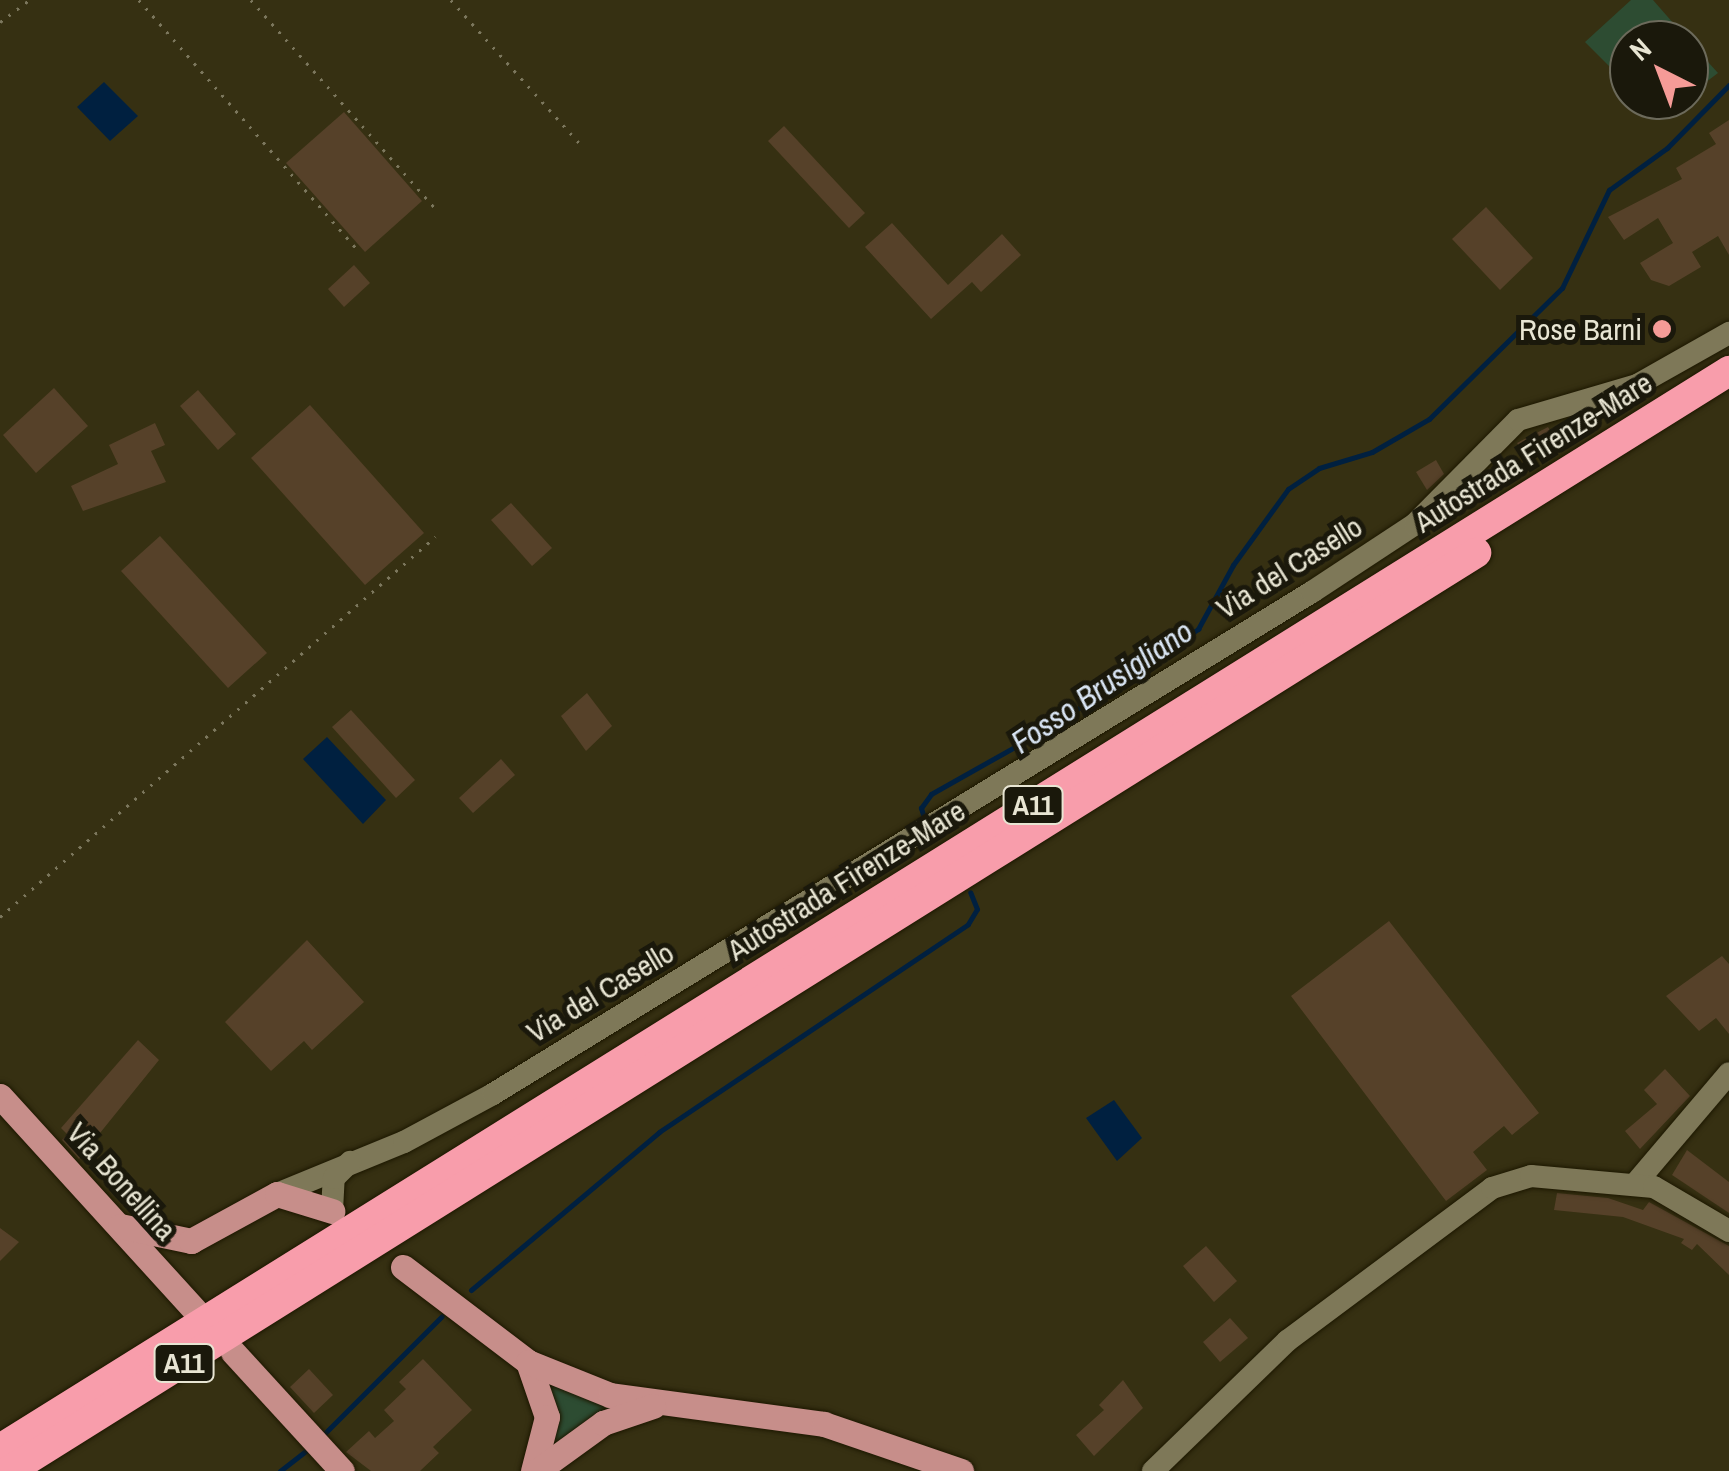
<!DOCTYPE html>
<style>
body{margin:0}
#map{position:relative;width:1729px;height:1471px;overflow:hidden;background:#363012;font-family:"Archivo Narrow",sans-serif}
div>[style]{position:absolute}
.green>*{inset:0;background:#2d4c32}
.water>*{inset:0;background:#002040}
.stream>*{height:5px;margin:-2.5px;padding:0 2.5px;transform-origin:2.5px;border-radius:2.5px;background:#002040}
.building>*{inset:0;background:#564129}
.path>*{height:2.5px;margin-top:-1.25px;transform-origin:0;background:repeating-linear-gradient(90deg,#7c775d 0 2.5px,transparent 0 10.5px)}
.roads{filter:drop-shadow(0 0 2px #1d1800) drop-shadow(0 0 2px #1d1800)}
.minor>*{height:22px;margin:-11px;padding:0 11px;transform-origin:11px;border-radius:11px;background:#7e7858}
.major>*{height:25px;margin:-12.5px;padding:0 12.5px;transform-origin:12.5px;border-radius:12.5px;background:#c78e8a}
.highway>*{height:30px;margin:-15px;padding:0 15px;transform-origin:15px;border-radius:15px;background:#f89dab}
.dots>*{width:28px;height:28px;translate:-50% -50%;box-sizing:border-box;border:5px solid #1a180b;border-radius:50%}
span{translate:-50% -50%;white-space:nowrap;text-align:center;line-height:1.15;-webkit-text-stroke:10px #1a180b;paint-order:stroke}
.shield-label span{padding:2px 8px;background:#1a180b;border:2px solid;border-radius:8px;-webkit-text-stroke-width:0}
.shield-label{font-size:28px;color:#e8e5d3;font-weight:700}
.poi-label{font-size:30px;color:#e8e5d3}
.right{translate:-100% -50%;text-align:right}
.street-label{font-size:30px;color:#e8e5d3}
.water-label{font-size:32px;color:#d9e5f4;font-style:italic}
.north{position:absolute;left:1609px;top:20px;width:100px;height:100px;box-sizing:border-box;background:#1a180b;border:2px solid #6c6a5b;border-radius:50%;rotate:318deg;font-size:28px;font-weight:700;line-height:40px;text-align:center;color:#e8e5d3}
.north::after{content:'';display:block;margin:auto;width:35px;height:45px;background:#f59b97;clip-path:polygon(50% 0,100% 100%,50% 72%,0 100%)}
</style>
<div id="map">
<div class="green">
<i style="clip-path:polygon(1631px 0,1653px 0,1688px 40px,1629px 40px,1629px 86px,1585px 42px)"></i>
<i style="clip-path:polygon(1689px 41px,1718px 73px,1689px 95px)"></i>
<i style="clip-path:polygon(547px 1380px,614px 1406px,550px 1452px,556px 1412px)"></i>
</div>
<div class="water">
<i style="clip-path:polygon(104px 82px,138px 116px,110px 141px,77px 107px)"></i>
<i style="clip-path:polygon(327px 737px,386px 800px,363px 824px,303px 759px)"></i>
<i style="clip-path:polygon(1114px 1100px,1142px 1138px,1117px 1161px,1086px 1118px)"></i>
</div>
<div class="stream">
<i style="left:925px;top:821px;width:14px;rotate:-107deg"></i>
<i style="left:921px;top:808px;width:17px;rotate:-54deg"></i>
<i style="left:931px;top:794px;width:137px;rotate:-29.4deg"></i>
<i style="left:1050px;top:727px;width:178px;rotate:-33.5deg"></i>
<i style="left:1198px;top:629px;width:73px;rotate:-61.3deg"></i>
<i style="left:1233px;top:565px;width:94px;rotate:-54.1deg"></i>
<i style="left:1288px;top:489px;width:37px;rotate:-34deg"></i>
<i style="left:1319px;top:468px;width:55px;rotate:-16.8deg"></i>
<i style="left:1372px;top:452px;width:66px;rotate:-30.1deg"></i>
<i style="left:1429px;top:419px;width:187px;rotate:-44.6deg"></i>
<i style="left:1562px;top:288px;width:109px;rotate:-64.4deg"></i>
<i style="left:1609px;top:190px;width:72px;rotate:-35.9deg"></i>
<i style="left:1667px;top:148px;width:88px;rotate:-45.5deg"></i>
<i style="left:471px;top:1290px;width:246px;rotate:-40deg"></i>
<i style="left:659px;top:1132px;width:372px;rotate:-33.9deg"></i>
<i style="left:968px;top:924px;width:17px;rotate:-59deg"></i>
<i style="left:977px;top:909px;width:18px;rotate:-112deg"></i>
<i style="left:323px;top:1435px;width:168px;rotate:-45deg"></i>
<i style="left:280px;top:1471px;width:37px;rotate:-38deg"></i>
</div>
<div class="building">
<i style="clip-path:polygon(344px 112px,422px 201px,365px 252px,286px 163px)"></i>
<i style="clip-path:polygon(1729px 120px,1729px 255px,1718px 236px,1692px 252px,1701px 267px,1669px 286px,1651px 280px,1640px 263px,1673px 243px,1658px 218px,1624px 240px,1608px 217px,1682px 179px,1676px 168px,1716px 144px,1709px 133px)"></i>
<i style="clip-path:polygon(784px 126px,865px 213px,849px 228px,768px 141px)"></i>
<i style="clip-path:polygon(1486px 207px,1533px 258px,1500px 290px,1452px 239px)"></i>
<i style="clip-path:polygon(892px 223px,948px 285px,1002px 234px,1021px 255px,981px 292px,972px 282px,931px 319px,865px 247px)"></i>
<i style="clip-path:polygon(354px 265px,370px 283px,344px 307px,328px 289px)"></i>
<i style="clip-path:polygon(54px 388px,88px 426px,36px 473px,3px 435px)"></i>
<i style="clip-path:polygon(198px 390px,236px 434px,218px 450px,180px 406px)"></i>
<i style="clip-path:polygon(310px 405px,424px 533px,365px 585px,251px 458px)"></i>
<i style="clip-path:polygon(155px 423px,165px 445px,151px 451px,166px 482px,83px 511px,71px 486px,118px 464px,109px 445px)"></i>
<i style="clip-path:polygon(1548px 427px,1557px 443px,1528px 461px,1517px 443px)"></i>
<i style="clip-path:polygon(1436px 460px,1444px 474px,1427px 490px,1416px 472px)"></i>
<i style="clip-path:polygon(511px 503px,552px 548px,532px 566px,491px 520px)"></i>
<i style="clip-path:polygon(160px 536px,267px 653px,228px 688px,121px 571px)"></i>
<i style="clip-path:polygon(587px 693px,612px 726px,586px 751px,561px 716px)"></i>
<i style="clip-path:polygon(351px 710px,415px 780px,396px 798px,332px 727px)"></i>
<i style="clip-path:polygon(501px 759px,515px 775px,473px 813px,459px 798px)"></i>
<i style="clip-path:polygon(1389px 921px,1539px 1113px,1512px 1135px,1504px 1126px,1473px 1152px,1487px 1170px,1446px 1201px,1291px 996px)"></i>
<i style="clip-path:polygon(307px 940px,364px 1002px,312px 1050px,304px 1041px,271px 1071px,225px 1022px)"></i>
<i style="clip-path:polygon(1722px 956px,1729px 964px,1729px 1034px,1716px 1018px,1699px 1031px,1666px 996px)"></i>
<i style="clip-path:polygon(138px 1040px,159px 1060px,79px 1159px,62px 1140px,67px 1134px,61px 1128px)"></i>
<i style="clip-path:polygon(1665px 1069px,1690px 1096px,1640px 1149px,1625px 1131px,1657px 1104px,1644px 1090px)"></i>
<i style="clip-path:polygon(1687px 1150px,1729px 1182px,1729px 1213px,1672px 1175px)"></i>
<i style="clip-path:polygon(1557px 1193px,1608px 1198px,1643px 1210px,1649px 1202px,1729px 1246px,1729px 1275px,1697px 1244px,1692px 1250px,1681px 1243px,1684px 1239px,1623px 1217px,1554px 1210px)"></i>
<i style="clip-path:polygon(0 1228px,19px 1242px,0 1261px)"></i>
<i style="clip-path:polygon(1206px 1246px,1237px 1281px,1214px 1302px,1183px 1266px)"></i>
<i style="clip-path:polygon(1230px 1318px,1248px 1338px,1220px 1362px,1203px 1342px)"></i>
<i style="clip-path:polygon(423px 1359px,472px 1410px,433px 1447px,439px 1453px,420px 1471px,371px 1471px,346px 1452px,369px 1431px,375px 1438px,394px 1421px,384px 1410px,406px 1389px,399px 1382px)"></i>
<i style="clip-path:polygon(309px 1369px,333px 1395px,314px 1413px,290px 1387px)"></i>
<i style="clip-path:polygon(1123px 1380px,1143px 1408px,1094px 1456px,1076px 1435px,1104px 1410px,1099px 1405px)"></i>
</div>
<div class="path">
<i style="left:139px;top:0;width:330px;rotate:48.8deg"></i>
<i style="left:251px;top:0;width:279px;rotate:48.5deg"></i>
<i style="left:451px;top:0;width:193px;rotate:48.1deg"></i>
<i style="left:0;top:22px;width:36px;rotate:-37deg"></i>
<i style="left:0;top:917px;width:578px;rotate:-41.14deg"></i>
</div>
<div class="roads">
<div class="minor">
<i style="left:1635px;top:1184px;width:145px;rotate:-49.7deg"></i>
<i style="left:277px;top:1194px;width:137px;rotate:-22.3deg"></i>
<i style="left:404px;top:1142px;width:101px;rotate:-28.3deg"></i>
<i style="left:493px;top:1094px;width:961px;rotate:-31.51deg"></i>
<i style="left:1312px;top:592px;width:123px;rotate:-33.4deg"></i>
<i style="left:1415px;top:524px;width:146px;rotate:-45.3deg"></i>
<i style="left:1518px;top:420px;width:124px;rotate:-16.4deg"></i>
<i style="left:1637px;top:385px;width:106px;rotate:-29.5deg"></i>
<i style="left:332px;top:1211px;width:33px;rotate:-87deg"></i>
<i style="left:334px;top:1178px;width:23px;rotate:-45deg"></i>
<i style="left:1153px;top:1471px;width:187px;rotate:-44.1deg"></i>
<i style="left:1287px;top:1341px;width:256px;rotate:-36.7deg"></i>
<i style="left:1492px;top:1188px;width:41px;rotate:-17.1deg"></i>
<i style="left:1531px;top:1176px;width:123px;rotate:5.1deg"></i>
<i style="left:1654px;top:1187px;width:87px;rotate:30.4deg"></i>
</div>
<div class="major">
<i style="left:0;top:1096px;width:290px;rotate:47.7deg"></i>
<i style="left:120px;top:1226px;width:73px;rotate:11.9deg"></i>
<i style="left:191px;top:1241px;width:98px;rotate:-28.7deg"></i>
<i style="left:277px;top:1194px;width:58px;rotate:17.2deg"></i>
<i style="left:403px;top:1267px;width:157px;rotate:37.2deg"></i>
<i style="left:528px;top:1362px;width:58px;rotate:70.9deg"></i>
<i style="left:547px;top:1417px;width:56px;rotate:104.5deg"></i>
<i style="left:233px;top:1352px;width:161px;rotate:47.5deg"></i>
<i style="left:528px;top:1362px;width:88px;rotate:21.9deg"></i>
<i style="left:610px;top:1395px;width:216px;rotate:7.7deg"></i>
<i style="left:824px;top:1424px;width:145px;rotate:18.9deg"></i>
<i style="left:537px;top:1471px;width:82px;rotate:-36deg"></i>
<i style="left:603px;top:1423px;width:53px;rotate:-18.8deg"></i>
</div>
<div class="highway">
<i style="left:0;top:1449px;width:2038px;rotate:-31.94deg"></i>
<i style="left:9px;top:1471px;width:1731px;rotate:-32.04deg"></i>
</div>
</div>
<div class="dots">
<i style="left:1662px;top:329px;background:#f59b97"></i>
</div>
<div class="shield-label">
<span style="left:1033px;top:805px">A11</span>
<span style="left:184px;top:1363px">A11</span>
</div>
<div class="poi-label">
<span class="right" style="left:1642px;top:329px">Rose Barni</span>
</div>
<div class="street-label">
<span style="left:1533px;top:452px;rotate:-32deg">Autostrada Firenze-Mare</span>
<span style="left:1289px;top:567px;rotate:-32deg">Via del Casello</span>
<span style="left:846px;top:880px;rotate:-32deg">Autostrada Firenze-Mare</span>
<span style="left:600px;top:992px;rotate:-31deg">Via del Casello</span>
<span style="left:122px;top:1181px;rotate:48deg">Via Bonellina</span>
</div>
<div class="water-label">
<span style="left:1102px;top:687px;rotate:-34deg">Fosso Brusigliano</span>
</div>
<div class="north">N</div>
</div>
